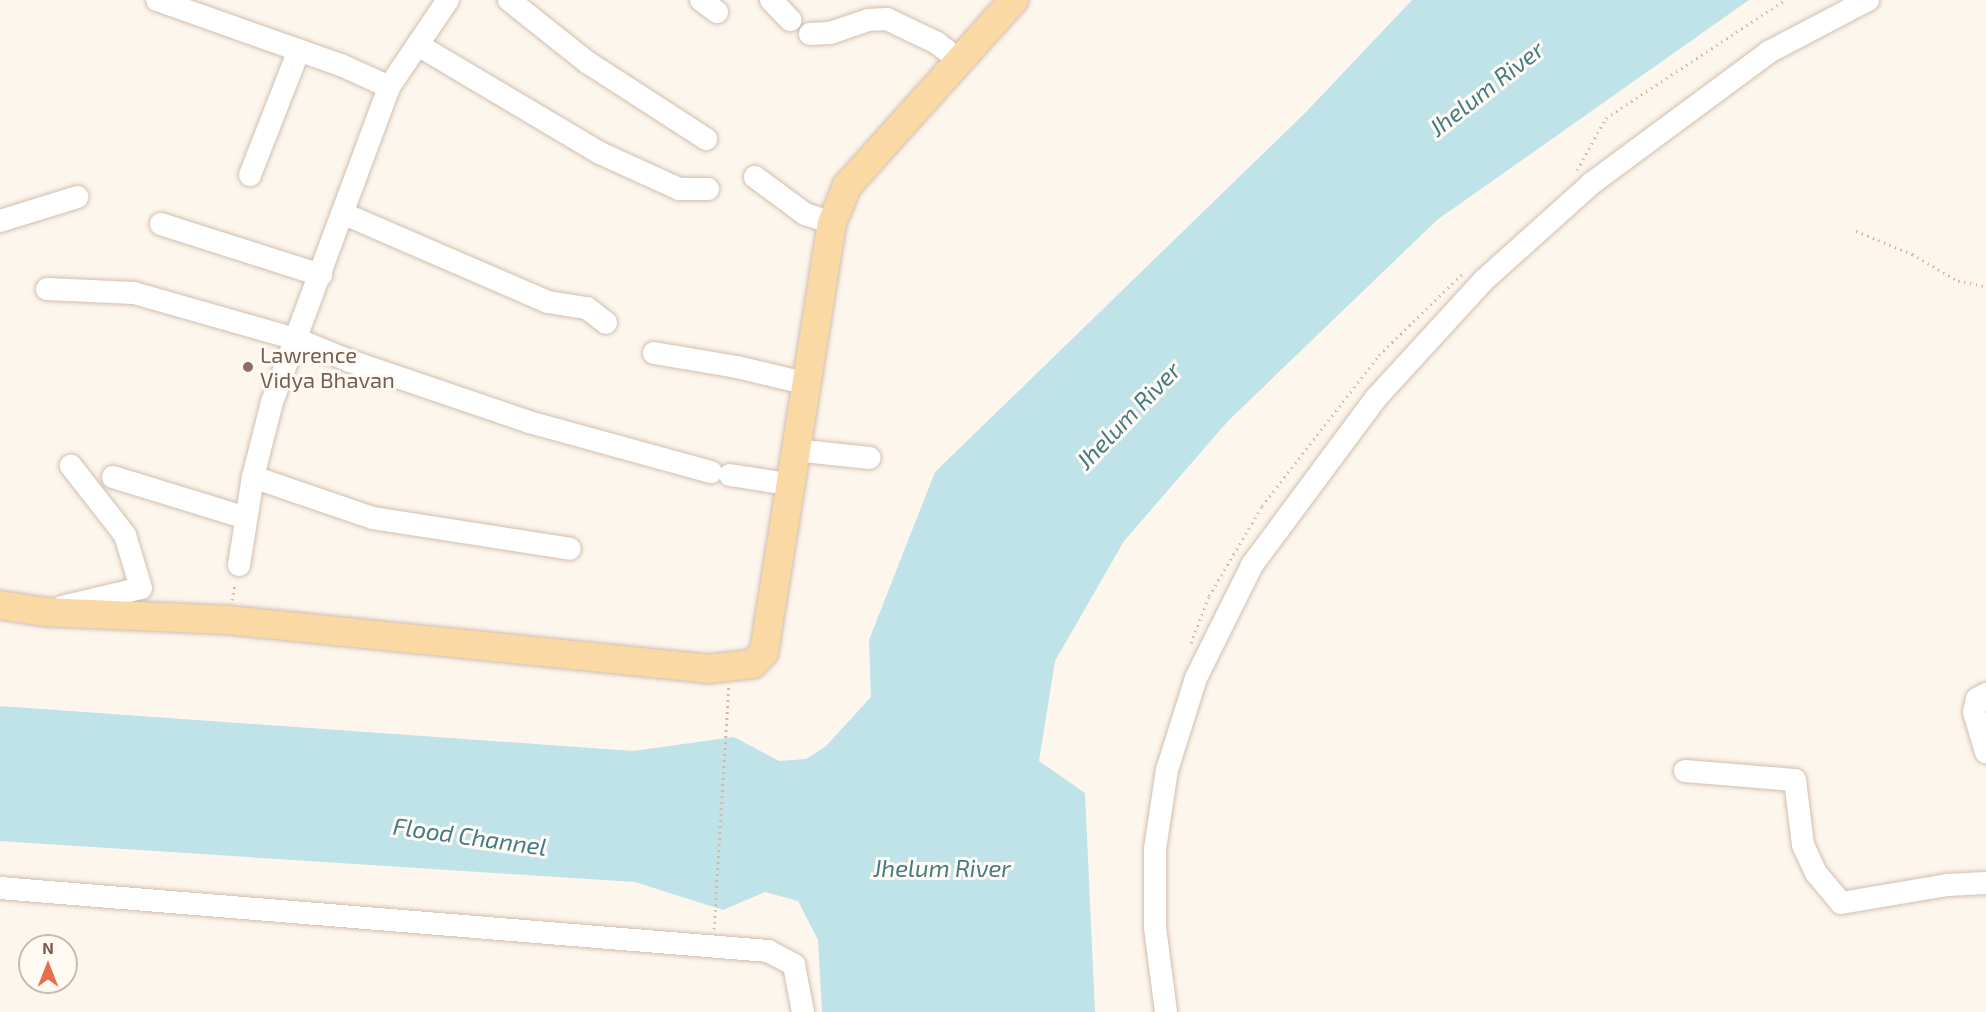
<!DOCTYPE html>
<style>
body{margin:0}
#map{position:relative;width:1986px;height:1012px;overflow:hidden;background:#fdf6ec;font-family:"Exo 2",sans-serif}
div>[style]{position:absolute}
.water>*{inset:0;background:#bfe3e8}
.path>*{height:3px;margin-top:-1.5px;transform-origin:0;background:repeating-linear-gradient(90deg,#d9b8a5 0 1.5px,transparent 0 6px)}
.roads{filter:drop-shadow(0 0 2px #d1beb0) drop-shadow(0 0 2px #d1beb0)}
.minor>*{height:22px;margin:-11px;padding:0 11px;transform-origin:11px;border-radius:11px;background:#fff}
.major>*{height:28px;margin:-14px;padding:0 14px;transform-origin:14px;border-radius:14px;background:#fbd9a5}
.dots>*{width:16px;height:16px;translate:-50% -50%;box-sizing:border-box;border:3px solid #fffaf3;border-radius:50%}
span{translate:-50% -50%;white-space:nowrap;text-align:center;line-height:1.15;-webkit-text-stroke:6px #fffaf3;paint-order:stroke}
.education-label{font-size:22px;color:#785e54}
.left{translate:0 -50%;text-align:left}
.water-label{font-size:24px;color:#437c86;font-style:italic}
.north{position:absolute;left:18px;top:934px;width:60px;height:60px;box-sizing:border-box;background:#fffaf3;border:2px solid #cabbb1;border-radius:50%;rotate:0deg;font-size:16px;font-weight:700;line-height:24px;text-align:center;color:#7a5c4d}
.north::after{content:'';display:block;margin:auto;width:21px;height:27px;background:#e76f51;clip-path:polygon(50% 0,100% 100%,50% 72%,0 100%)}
</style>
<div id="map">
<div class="water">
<i style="clip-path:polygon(1412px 0,1749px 0,1437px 220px,1228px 421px,1124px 541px,1055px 661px,1039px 761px,1085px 793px,1095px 1012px,822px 1012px,818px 940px,798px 901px,765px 892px,723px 910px,635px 882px,0 841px,0 706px,633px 751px,734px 737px,779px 761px,806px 759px,826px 746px,871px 697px,869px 640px,935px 472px,1307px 111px)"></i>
</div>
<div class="path">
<i style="left:1577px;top:170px;width:60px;rotate:-60.9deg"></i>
<i style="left:1606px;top:118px;width:214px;rotate:-33.4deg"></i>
<i style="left:1856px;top:231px;width:61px;rotate:22.3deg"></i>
<i style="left:1912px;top:254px;width:53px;rotate:30.4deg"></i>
<i style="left:1958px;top:281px;width:28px;rotate:10deg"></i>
<i style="left:232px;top:600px;width:17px;rotate:-80deg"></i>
<i style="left:1191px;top:643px;width:50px;rotate:-69deg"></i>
<i style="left:1209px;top:596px;width:104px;rotate:-59.5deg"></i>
<i style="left:1262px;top:506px;width:191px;rotate:-52.2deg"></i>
<i style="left:1379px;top:355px;width:119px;rotate:-44.3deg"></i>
<i style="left:714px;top:929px;width:242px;rotate:-86.5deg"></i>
</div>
<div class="roads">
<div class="minor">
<i style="left:157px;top:0;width:195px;rotate:19.5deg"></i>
<i style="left:341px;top:65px;width:53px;rotate:24.6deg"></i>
<i style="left:509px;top:0;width:100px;rotate:38.5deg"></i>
<i style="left:587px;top:62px;width:142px;rotate:32.9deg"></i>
<i style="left:701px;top:0;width:20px;rotate:37deg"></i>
<i style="left:771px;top:0;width:28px;rotate:46deg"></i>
<i style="left:810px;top:34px;width:20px;rotate:-3deg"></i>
<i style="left:830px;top:33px;width:40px;rotate:-18.9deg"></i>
<i style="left:868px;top:20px;width:19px;rotate:-3deg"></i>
<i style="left:887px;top:19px;width:55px;rotate:25.6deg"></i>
<i style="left:937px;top:43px;width:29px;rotate:38deg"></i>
<i style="left:418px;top:45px;width:212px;rotate:30.7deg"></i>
<i style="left:600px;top:153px;width:87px;rotate:24.5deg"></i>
<i style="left:679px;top:189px;width:29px"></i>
<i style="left:250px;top:175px;width:134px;rotate:-68.6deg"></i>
<i style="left:755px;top:177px;width:62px;rotate:36.5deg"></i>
<i style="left:805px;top:214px;width:28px;rotate:18deg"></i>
<i style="left:342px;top:213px;width:224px;rotate:23.4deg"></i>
<i style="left:548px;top:302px;width:39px;rotate:9deg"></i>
<i style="left:587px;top:308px;width:24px;rotate:38deg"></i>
<i style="left:0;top:221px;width:81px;rotate:-17.3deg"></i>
<i style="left:161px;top:224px;width:168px;rotate:17.7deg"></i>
<i style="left:47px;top:289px;width:87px;rotate:2.6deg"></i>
<i style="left:134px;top:293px;width:168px;rotate:15.9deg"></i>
<i style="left:296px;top:339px;width:58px;rotate:22.2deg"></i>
<i style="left:350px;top:361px;width:189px;rotate:18.8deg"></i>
<i style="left:529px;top:422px;width:189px;rotate:15.4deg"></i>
<i style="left:654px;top:353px;width:84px;rotate:9.6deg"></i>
<i style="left:737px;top:367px;width:69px;rotate:13.4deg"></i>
<i style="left:794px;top:450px;width:76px;rotate:6deg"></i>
<i style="left:730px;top:475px;width:59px;rotate:8.8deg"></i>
<i style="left:113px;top:477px;width:139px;rotate:17.1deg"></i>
<i style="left:253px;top:477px;width:127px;rotate:18.9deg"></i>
<i style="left:373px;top:518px;width:199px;rotate:8.9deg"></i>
<i style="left:239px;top:565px;width:89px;rotate:-81deg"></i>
<i style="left:253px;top:477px;width:77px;rotate:-75.8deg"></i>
<i style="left:272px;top:402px;width:336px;rotate:-69.6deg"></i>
<i style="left:389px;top:87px;width:105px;rotate:-55.9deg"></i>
<i style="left:62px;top:607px;width:81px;rotate:-13.5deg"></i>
<i style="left:141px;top:588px;width:55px;rotate:-106.8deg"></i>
<i style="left:125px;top:535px;width:88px;rotate:-128deg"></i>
<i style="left:1986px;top:694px;width:10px;rotate:151deg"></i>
<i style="left:1977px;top:699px;width:13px;rotate:103deg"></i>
<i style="left:1974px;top:712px;width:42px;rotate:73.3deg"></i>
<i style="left:1685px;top:771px;width:110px;rotate:4.7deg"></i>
<i style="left:1795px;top:780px;width:65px;rotate:83deg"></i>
<i style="left:1803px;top:845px;width:31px;rotate:65deg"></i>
<i style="left:1816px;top:873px;width:39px;rotate:50deg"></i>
<i style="left:1841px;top:903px;width:108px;rotate:-9.6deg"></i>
<i style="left:1947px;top:885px;width:39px;rotate:-3deg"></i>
<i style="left:0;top:888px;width:771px;rotate:4.69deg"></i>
<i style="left:768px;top:951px;width:30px;rotate:28deg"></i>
<i style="left:794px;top:965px;width:48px;rotate:79.2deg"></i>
<i style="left:1166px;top:1012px;width:86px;rotate:-97.4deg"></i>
<i style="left:1155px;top:927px;width:78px;rotate:-90deg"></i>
<i style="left:1155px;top:849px;width:80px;rotate:-81.4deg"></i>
<i style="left:1167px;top:770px;width:96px;rotate:-72.5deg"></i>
<i style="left:1196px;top:678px;width:126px;rotate:-63.6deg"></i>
<i style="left:1252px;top:565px;width:208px;rotate:-53.4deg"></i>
<i style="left:1376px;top:398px;width:160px;rotate:-47.5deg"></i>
<i style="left:1484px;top:280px;width:145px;rotate:-41.9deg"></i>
<i style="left:1592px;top:183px;width:220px;rotate:-36.5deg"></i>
<i style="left:1769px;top:52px;width:112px;rotate:-27.7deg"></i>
</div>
<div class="major">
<i style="left:0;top:605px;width:46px;rotate:8.8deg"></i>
<i style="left:45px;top:612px;width:183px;rotate:2.5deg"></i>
<i style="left:228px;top:620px;width:481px;rotate:5.8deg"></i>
<i style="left:707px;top:669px;width:46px;rotate:-6.2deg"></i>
<i style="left:753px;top:664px;width:16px;rotate:-47deg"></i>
<i style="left:764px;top:652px;width:434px;rotate:-81deg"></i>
<i style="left:832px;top:223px;width:40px;rotate:-68deg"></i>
<i style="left:847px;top:186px;width:250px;rotate:-48.1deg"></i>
</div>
</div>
<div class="dots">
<i style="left:248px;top:367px;background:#8d6e63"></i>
</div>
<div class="education-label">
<span class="left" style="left:260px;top:367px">Lawrence<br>Vidya Bhavan</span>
</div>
<div class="water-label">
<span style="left:1486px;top:88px;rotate:-38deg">Jhelum River</span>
<span style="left:1128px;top:415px;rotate:-46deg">Jhelum River</span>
<span style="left:470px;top:836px;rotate:8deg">Flood Channel</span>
<span style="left:942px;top:868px">Jhelum River</span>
</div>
<div class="north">N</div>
</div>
